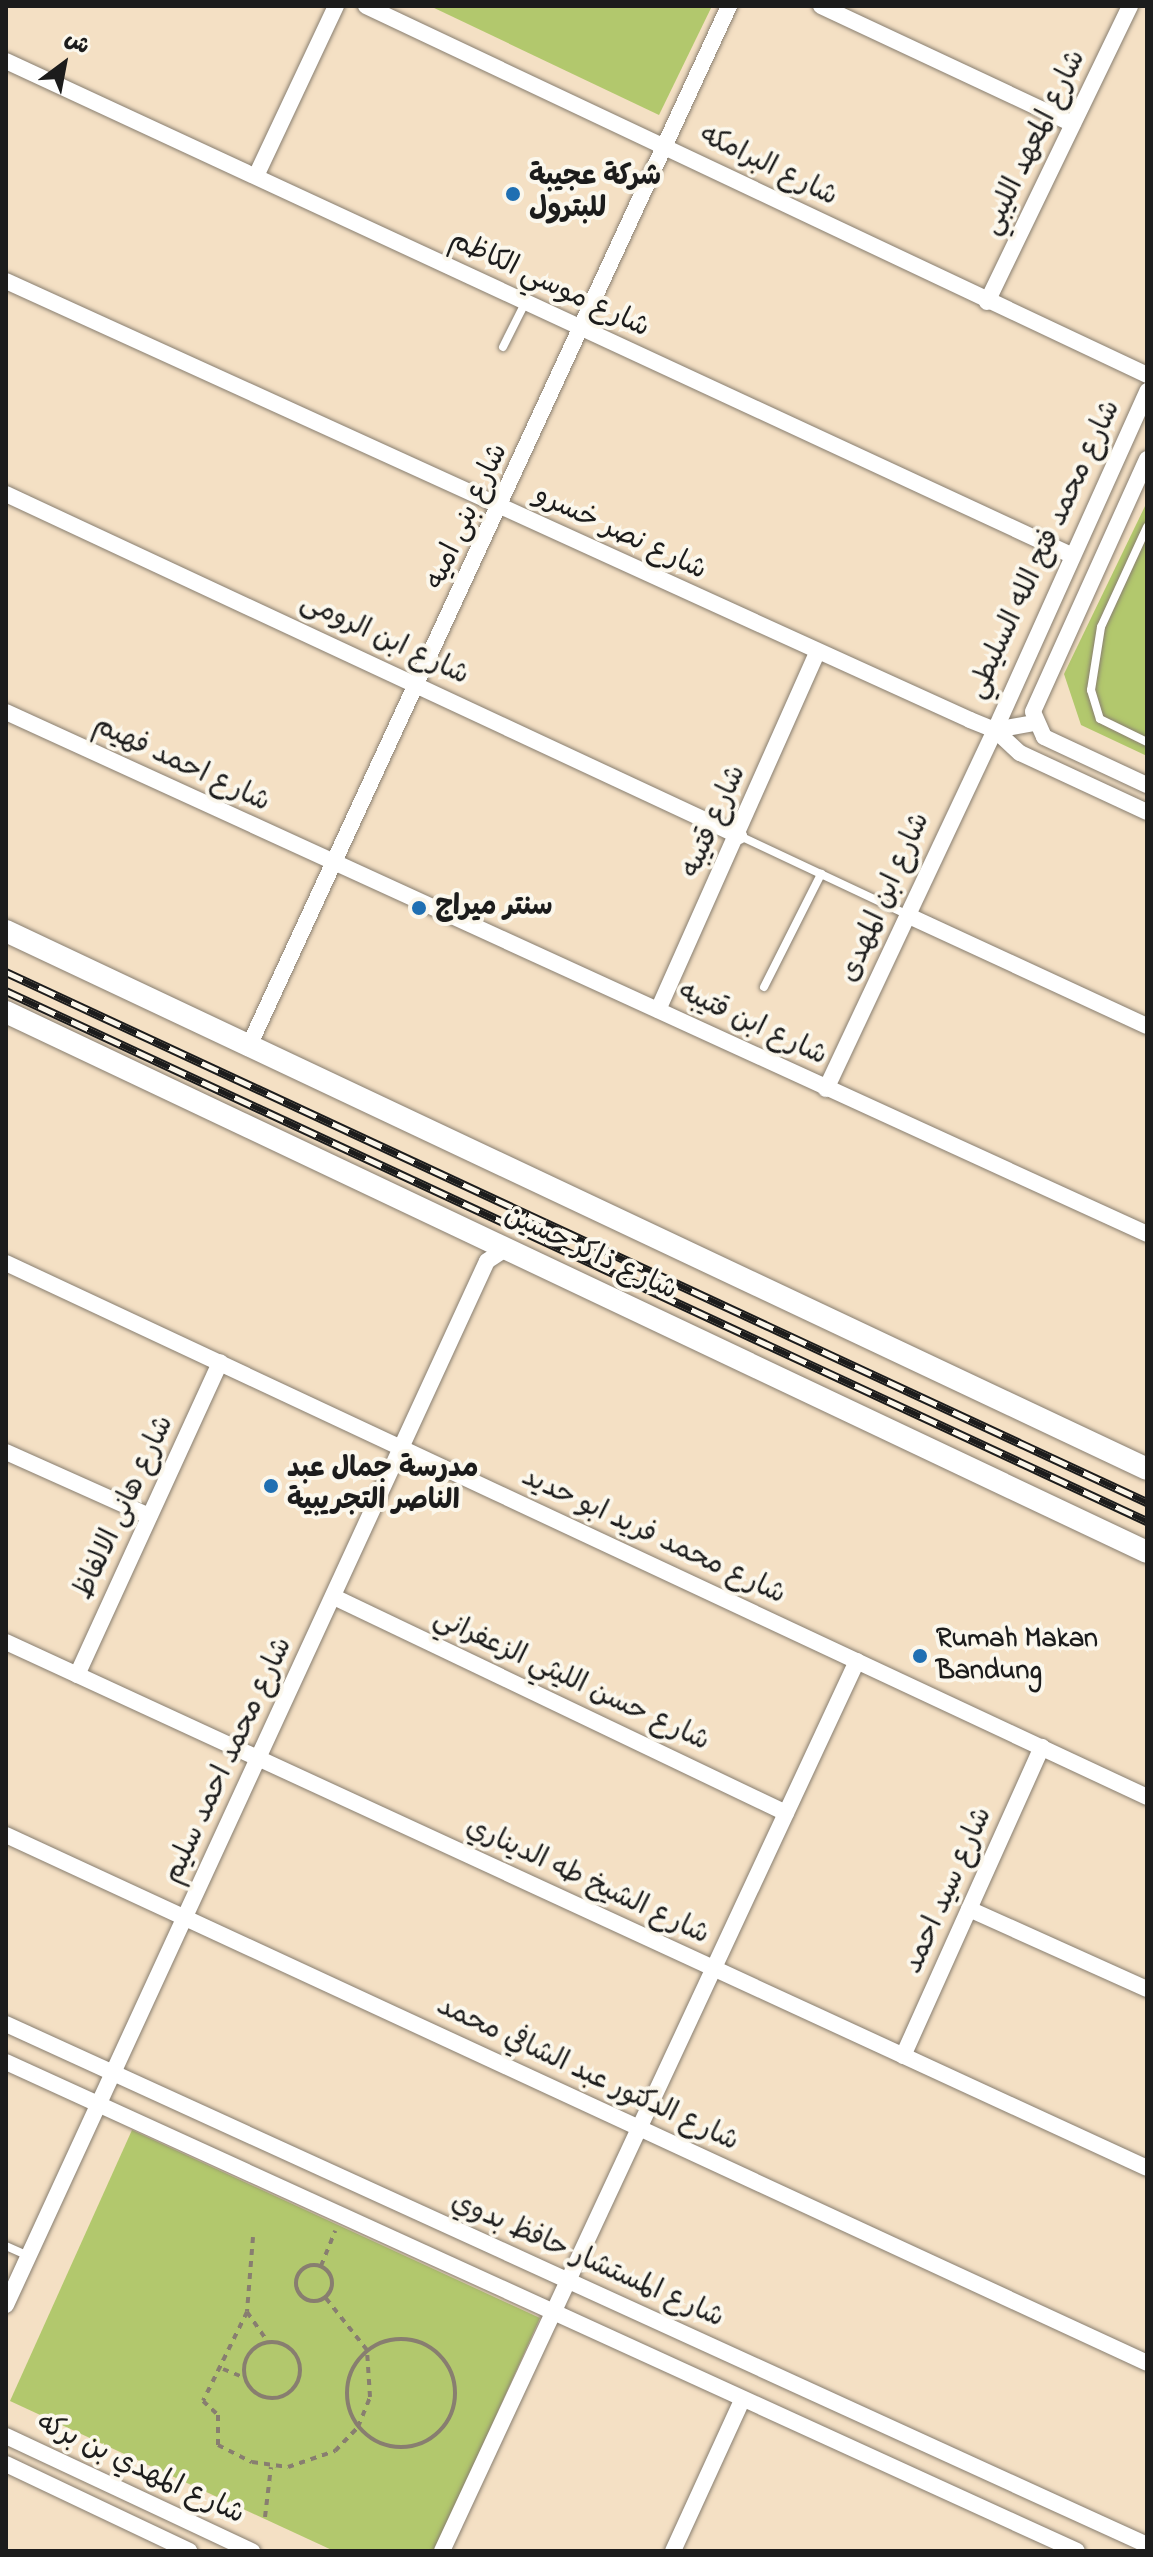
<!DOCTYPE html>
<meta charset="utf-8">
<style>
body{margin:0}
#map{position:relative;width:1153px;height:2557px;overflow:hidden;background:#f4e0c4;font-family:"Indie Flower","Playpen Sans Arabic",sans-serif}
div>[style]{position:absolute}
.green>*{inset:0;background:#b2c86d}
.path>*{height:4px;margin-top:-2px;transform-origin:0;background:repeating-linear-gradient(90deg,#887e70 0 6px,transparent 0 12px)}
.path>.ring{margin:-2px;padding:0;box-sizing:content-box;background:none;border:4px solid #887e70;border-radius:50%}
.roads{filter:drop-shadow(0 0 2px #887e70) drop-shadow(0 0 2px #887e70)}
.service>*{height:8px;margin:-4px;padding:0 4px;transform-origin:4px;border-radius:4px;background:#fff}
.minor>*{height:16px;margin:-8px;padding:0 8px;transform-origin:8px;border-radius:8px;background:#fff}
.secondary>*{height:22px;margin:-11px;padding:0 11px;transform-origin:11px;border-radius:11px;background:#fff}
.rail>*{height:9px;margin-top:-4.5px;transform-origin:0;background:repeating-linear-gradient(90deg,#fbf7ec 0 18px,#1c1c1c 0 36px);box-sizing:border-box;border-block:2px solid #1c1c1c}
.dots>*{width:22px;height:22px;translate:-50% -50%;box-sizing:border-box;border:4px solid #fbf7ec;border-radius:50%}
span{translate:-50% -50%;white-space:nowrap;text-align:center;line-height:1.15;-webkit-text-stroke:8px #fbf7ec;paint-order:stroke}
.street-label{font-size:28px;color:#1c1c1c}
.poi-label{font-size:28px;color:#1c1c1c;font-weight:700}
.left{translate:0 -50%;text-align:left}
.frame{position:absolute;inset:0;border:8px solid #1c1c1c;pointer-events:none}
.north{position:absolute;left:24px;top:24px;width:80px;height:80px;-webkit-text-stroke:6px #fbf7ec;paint-order:stroke;rotate:32deg;font-size:22px;font-weight:700;line-height:32px;text-align:center;color:#1c1c1c}
.north::after{content:'';display:block;margin:auto;width:28px;height:36px;background:#1c1c1c;clip-path:polygon(50% 0,100% 100%,50% 72%,0 100%)}
</style>
<div id="map">
<div class="green">
<i style="clip-path:polygon(430px 6px,712px 6px,659px 115px)"></i>
<i style="clip-path:polygon(1147px 502px,1147px 756px,1081px 725px,1064px 674px)"></i>
<i style="clip-path:polygon(132px 2130px,540px 2318px,435px 2551px,334px 2551px,10px 2401px)"></i>
</div>
<div class="path">
<i style="left:253px;top:2237px;width:75px;rotate:94.6deg"></i>
<i style="left:247px;top:2312px;width:99px;rotate:116.3deg"></i>
<i style="left:203px;top:2401px;width:21px;rotate:43deg"></i>
<i style="left:218px;top:2415px;width:30px;rotate:90deg"></i>
<i style="left:218px;top:2445px;width:38px;rotate:27deg"></i>
<i style="left:252px;top:2462px;width:36px;rotate:8deg"></i>
<i style="left:288px;top:2467px;width:50px;rotate:-18.8deg"></i>
<i style="left:335px;top:2451px;width:33px;rotate:-46deg"></i>
<i style="left:358px;top:2427px;width:32px;rotate:-68deg"></i>
<i style="left:370px;top:2397px;width:47px;rotate:-93.7deg"></i>
<i style="left:367px;top:2350px;width:68px;rotate:-128.4deg"></i>
<i class="ring" style="left:296px;top:2265px;width:32px;height:32px"></i>
<i style="left:321px;top:2266px;width:38px;rotate:-68deg"></i>
<i style="left:247px;top:2312px;width:37px;rotate:55deg"></i>
<i class="ring" style="left:347px;top:2339px;width:104px;height:104px"></i>
<i class="ring" style="left:244px;top:2342px;width:52px;height:52px"></i>
<i style="left:223px;top:2369px;width:24px;rotate:22deg"></i>
<i style="left:265px;top:2517px;width:50px;rotate:-83.2deg"></i>
</div>
<div class="roads">
<div class="service">
<i style="left:503px;top:347px;width:49px;rotate:-63.4deg"></i>
<i style="left:1147px;top:527px;width:110px;rotate:114.7deg"></i>
<i style="left:1101px;top:627px;width:64px;rotate:99deg"></i>
<i style="left:1091px;top:690px;width:30px;rotate:73deg"></i>
<i style="left:1100px;top:719px;width:52px;rotate:26.1deg"></i>
<i style="left:740px;top:836px;width:186px;rotate:25.2deg"></i>
<i style="left:764px;top:987px;width:127px;rotate:-63.2deg"></i>
<i style="left:6px;top:2246px;width:24px;rotate:24deg"></i>
</div>
<div class="minor">
<i style="left:366px;top:6px;width:864px;rotate:25.29deg"></i>
<i style="left:821px;top:6px;width:278px;rotate:25.1deg"></i>
<i style="left:6px;top:61px;width:1174px;rotate:24.88deg"></i>
<i style="left:256px;top:176px;width:188px;rotate:-64.8deg"></i>
<i style="left:6px;top:281px;width:1059px;rotate:24.48deg"></i>
<i style="left:970px;top:720px;width:27px;rotate:22deg"></i>
<i style="left:995px;top:730px;width:39px;rotate:-10deg"></i>
<i style="left:987px;top:302px;width:329px;rotate:-64.2deg"></i>
<i style="left:1147px;top:459px;width:277px;rotate:114.3deg"></i>
<i style="left:1033px;top:712px;width:27px;rotate:66deg"></i>
<i style="left:1044px;top:737px;width:114px;rotate:25deg"></i>
<i style="left:6px;top:494px;width:809px;rotate:25.01deg"></i>
<i style="left:6px;top:712px;width:1255px;rotate:24.58deg"></i>
<i style="left:995px;top:730px;width:372px;rotate:-65.8deg"></i>
<i style="left:995px;top:730px;width:34px;rotate:43deg"></i>
<i style="left:1020px;top:753px;width:140px;rotate:24.9deg"></i>
<i style="left:909px;top:916px;width:262px;rotate:24.8deg"></i>
<i style="left:658px;top:1010px;width:391px;rotate:-66deg"></i>
<i style="left:248px;top:1048px;width:1148px;rotate:-65.22deg"></i>
<i style="left:826px;top:1089px;width:397px;rotate:-64.8deg"></i>
<i style="left:6px;top:1263px;width:1260px;rotate:25.08deg"></i>
<i style="left:6px;top:1452px;width:157px;rotate:24.1deg"></i>
<i style="left:334px;top:1597px;width:501px;rotate:25.54deg"></i>
<i style="left:6px;top:1642px;width:1256px;rotate:24.75deg"></i>
<i style="left:77px;top:1675px;width:344px;rotate:-65.4deg"></i>
<i style="left:6px;top:1835px;width:1257px;rotate:24.83deg"></i>
<i style="left:969px;top:1909px;width:195px;rotate:24.2deg"></i>
<i style="left:6px;top:2024px;width:1254px;rotate:24.54deg"></i>
<i style="left:903px;top:2056px;width:339px;rotate:-65.8deg"></i>
<i style="left:6px;top:2062px;width:1177px;rotate:24.54deg"></i>
<i style="left:6px;top:2305px;width:1149px;rotate:-65.26deg"></i>
<i style="left:487px;top:1261px;width:24px;rotate:-33deg"></i>
<i style="left:6px;top:2436px;width:272px;rotate:25.1deg"></i>
<i style="left:6px;top:2464px;width:203px;rotate:25.4deg"></i>
<i style="left:442px;top:2551px;width:982px;rotate:-65deg"></i>
<i style="left:673px;top:2551px;width:166px;rotate:-65.4deg"></i>
</div>
<div class="secondary">
<i style="left:6px;top:931px;width:1261px;rotate:25.24deg"></i>
<i style="left:6px;top:1012px;width:1262px;rotate:25.33deg"></i>
</div>
</div>
<div class="rail">
<i style="left:6px;top:972px;width:1258px;rotate:24.92deg"></i>
<i style="left:6px;top:991px;width:1258px;rotate:24.92deg"></i>
</div>
<div class="dots">
<i style="left:513px;top:194px;background:#1f6fb2"></i>
<i style="left:419px;top:908px;background:#1f6fb2"></i>
<i style="left:271px;top:1486px;background:#1f6fb2"></i>
<i style="left:920px;top:1656px;background:#1f6fb2"></i>
</div>
<div class="street-label">
<span style="left:1035px;top:143px;rotate:-64deg">شارع المعهد الليبي</span>
<span style="left:768px;top:167px;rotate:26deg">شارع البرامكه</span>
<span style="left:549px;top:285px;rotate:25deg">شارع موسي الكاظم</span>
<span style="left:468px;top:517px;rotate:-65deg">شارع بنى اميه</span>
<span style="left:620px;top:534px;rotate:25deg">شارع نصر خسرو</span>
<span style="left:1045px;top:550px;rotate:-65deg">شارع محمد فتح الله السليطي</span>
<span style="left:384px;top:640px;rotate:25deg">شارع ابن الرومى</span>
<span style="left:181px;top:765px;rotate:25deg">شارع احمد فهيم</span>
<span style="left:715px;top:822px;rotate:-66deg">شارع قتيبه</span>
<span style="left:886px;top:898px;rotate:-66deg">شارع ابن المهدى</span>
<span style="left:752px;top:1025px;rotate:25deg">شارع ابن قتيبه</span>
<span style="left:590px;top:1254px;rotate:25deg">شارع ذاكر حسين</span>
<span style="left:125px;top:1508px;rotate:-65deg">شارع هانى الالفاظ</span>
<span style="left:653px;top:1537px;rotate:25deg">شارع محمد فريد ابو حديد</span>
<span style="left:571px;top:1681px;rotate:25deg">شارع حسن الليثي الزعفراني</span>
<span style="left:229px;top:1761px;rotate:-65deg">شارع محمد احمد سليم</span>
<span style="left:587px;top:1882px;rotate:25deg">شارع الشيخ طه الديناري</span>
<span style="left:949px;top:1891px;rotate:-66deg">شارع سيد احمد</span>
<span style="left:587px;top:2075px;rotate:25deg">شارع الدكتور عبد الشافي محمد</span>
<span style="left:587px;top:2261px;rotate:24deg">شارع المستشار حافظ بدوي</span>
<span style="left:140px;top:2470px;rotate:25deg">شارع المهدي بن بركه</span>
</div>
<div class="poi-label">
<span class="left" style="left:529px;top:194px">شركة عجيبة<br>للبترول</span>
<span class="left" style="left:435px;top:908px">سنتر ميراج</span>
<span class="left" style="left:287px;top:1486px">مدرسة جمال عبد<br>الناصر التجريبية</span>
<span class="left" style="left:936px;top:1656px">Rumah Makan<br>Bandung</span>
</div>
<div class="frame"></div>
<div class="north">ش</div>
</div>
